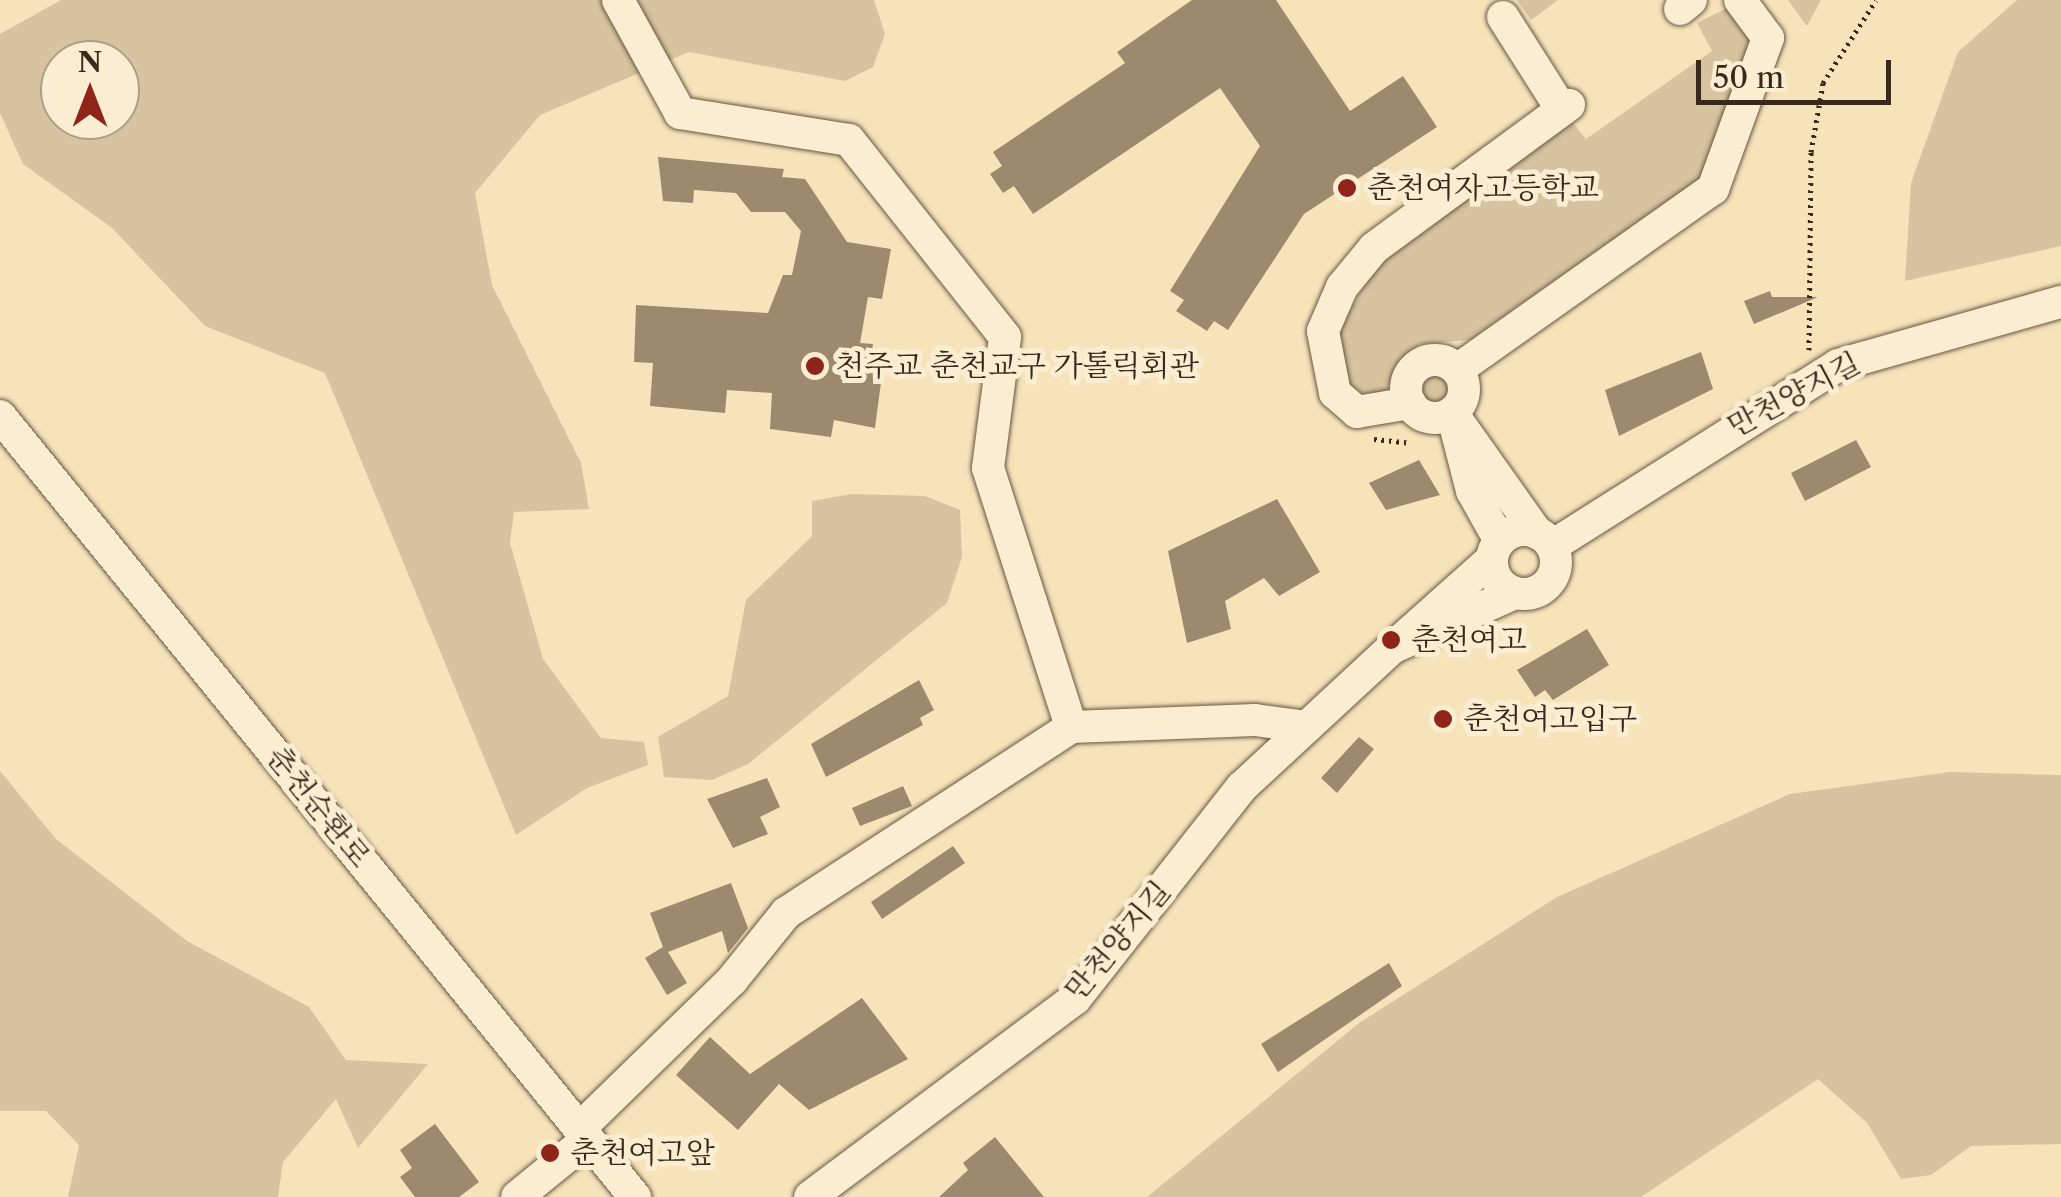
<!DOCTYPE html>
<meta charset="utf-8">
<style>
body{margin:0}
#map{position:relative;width:2061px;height:1197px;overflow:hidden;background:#f7e3ba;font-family:"Libre Caslon Text","Noto Serif KR",serif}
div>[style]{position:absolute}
.green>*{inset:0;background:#d7c39f}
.round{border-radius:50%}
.building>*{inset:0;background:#9c896e}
.path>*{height:5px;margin-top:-2.5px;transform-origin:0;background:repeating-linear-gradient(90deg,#3a281b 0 2.5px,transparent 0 7.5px)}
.roads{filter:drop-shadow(0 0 2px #695743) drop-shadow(0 0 2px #695743)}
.minor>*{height:32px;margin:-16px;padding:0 16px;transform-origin:16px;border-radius:16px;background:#faedd2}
.minor>.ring{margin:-16px;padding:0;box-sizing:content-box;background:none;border:32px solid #faedd2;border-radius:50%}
.dots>*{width:28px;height:28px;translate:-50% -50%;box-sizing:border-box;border:5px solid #faedd2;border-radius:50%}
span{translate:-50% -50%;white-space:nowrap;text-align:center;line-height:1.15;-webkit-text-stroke:10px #faedd2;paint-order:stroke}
.poi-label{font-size:30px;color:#3a281b}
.left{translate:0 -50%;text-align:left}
.street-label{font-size:30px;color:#3a281b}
.north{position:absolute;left:40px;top:40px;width:100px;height:100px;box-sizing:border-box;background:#faedd2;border:2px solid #ad9e89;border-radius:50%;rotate:0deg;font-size:28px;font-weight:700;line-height:40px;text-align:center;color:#3a281b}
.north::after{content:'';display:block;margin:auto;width:35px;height:45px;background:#8f2418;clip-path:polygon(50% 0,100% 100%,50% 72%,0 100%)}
.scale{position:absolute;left:1696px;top:60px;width:195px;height:45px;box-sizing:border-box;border:5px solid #3a281b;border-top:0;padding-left:12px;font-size:30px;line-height:35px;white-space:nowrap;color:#3a281b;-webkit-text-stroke:8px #faedd2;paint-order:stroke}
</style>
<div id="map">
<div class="green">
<i style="clip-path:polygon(evenodd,61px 0,874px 0,885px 34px,873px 67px,845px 81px,689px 52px,540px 115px,475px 193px,492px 285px,581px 463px,589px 509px,514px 512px,510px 543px,543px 659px,601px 738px,644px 742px,648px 765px,587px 788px,516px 835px,325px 373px,205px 326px,112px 228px,23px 164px,0 113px,0 34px,61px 0,60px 60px,120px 60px,120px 120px,60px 120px,60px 60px)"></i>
<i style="clip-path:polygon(1517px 0,1558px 0,1531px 20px)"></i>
<i style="clip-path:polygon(1788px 0,1821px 0,1807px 26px)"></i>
<i style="clip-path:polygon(2017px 0,2061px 0,2061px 246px,1905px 281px,1911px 183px,1958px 52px)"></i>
<i style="clip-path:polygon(1727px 8px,1757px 40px,1706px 174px,1470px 340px,1419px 344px,1386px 389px,1371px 397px,1344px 383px,1335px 337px,1379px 259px,1569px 118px,1586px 139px,1712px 51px,1697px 23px)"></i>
<i class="round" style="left:1418px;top:371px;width:34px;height:34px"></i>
<i style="clip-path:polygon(852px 494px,925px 496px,960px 510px,962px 557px,947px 603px,748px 764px,712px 780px,664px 777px,658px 737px,728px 696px,746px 600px,812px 536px,812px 501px)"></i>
<i style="clip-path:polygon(0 771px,56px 839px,187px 941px,309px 1007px,346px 1060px,428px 1064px,358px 1148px,336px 1099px,283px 1162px,278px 1197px,68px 1197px,79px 1145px,46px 1111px,0 1111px)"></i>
<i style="clip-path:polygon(1950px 772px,2061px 775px,2061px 1144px,1971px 1146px,1931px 1175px,1901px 1179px,1867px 1123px,1818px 1079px,1641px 1197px,1147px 1197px,1359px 1023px,1557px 897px,1790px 794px)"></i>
</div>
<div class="building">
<i style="clip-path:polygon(1192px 0,1276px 0,1350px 111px,1403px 76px,1437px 127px,1304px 214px,1228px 330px,1214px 321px,1207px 331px,1176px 311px,1184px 300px,1170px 291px,1260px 146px,1220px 88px,1033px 214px,1014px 186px,1003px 193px,990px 174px,1002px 166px,993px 152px,1125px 63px,1117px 52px)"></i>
<i style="clip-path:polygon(658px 157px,784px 169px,782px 177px,805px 179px,847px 242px,891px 249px,882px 299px,868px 297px,860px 343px,873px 344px,870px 365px,883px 367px,875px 428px,834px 420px,831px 437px,770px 429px,772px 393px,727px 390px,725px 413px,650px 406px,653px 363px,634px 362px,636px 305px,768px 313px,783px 275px,792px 275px,801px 231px,785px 212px,751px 212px,736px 193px,694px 190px,693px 203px,663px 201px)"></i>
<i style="clip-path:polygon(1770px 291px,1772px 297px,1818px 297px,1754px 324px,1744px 301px)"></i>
<i style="clip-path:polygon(1701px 352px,1713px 389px,1619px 436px,1605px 390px)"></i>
<i style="clip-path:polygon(1856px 440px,1871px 467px,1805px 501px,1791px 473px)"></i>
<i style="clip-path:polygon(1419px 460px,1440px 495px,1386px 510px,1369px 483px)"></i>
<i style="clip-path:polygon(1277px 499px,1320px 572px,1279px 596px,1264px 578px,1225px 601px,1231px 629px,1187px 643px,1168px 551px)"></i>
<i style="clip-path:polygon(1587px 629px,1609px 665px,1553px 700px,1545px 690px,1535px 697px,1517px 670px)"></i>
<i style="clip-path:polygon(919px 680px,934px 710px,920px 718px,923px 725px,826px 777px,811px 744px)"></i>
<i style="clip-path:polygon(1359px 737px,1374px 749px,1337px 793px,1321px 778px)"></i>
<i style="clip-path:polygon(767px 778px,780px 807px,760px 817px,768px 834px,733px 848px,707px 799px)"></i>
<i style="clip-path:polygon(903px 786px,912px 806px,860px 826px,852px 808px)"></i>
<i style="clip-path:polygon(953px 846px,965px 863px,882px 919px,871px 902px)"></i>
<i style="clip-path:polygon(731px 883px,748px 928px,728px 953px,722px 931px,668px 952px,687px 983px,667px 995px,645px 958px,663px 947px,650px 913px)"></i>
<i style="clip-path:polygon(1389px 963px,1402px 986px,1278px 1072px,1261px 1044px)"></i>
<i style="clip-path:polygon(862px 998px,908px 1059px,809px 1110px,779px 1084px,738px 1130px,676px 1075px,710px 1037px,750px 1074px)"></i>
<i style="clip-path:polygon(435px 1124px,479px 1182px,459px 1197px,415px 1197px,400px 1177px,412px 1168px,400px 1150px)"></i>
<i style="clip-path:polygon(995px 1137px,1044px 1197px,939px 1197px,968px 1170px,963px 1163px)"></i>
</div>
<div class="path">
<i style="left:1809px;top:350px;width:198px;rotate:-89.4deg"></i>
<i style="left:1811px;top:152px;width:70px;rotate:-80.1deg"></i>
<i style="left:1823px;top:83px;width:98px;rotate:-57.4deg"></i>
<i style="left:1374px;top:439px;width:36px;rotate:6deg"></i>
</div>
<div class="roads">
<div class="minor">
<i style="left:618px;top:0;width:129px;rotate:61.2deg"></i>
<i style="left:680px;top:113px;width:171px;rotate:9.1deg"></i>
<i style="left:849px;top:140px;width:251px;rotate:51.6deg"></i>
<i style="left:1005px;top:337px;width:132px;rotate:97.4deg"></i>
<i style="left:988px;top:468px;width:272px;rotate:72.2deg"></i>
<i style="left:1680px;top:9px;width:14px;rotate:-39deg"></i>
<i style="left:1503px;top:17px;width:110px;rotate:57.6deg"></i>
<i class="ring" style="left:1406px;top:360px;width:26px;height:26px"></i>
<i style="left:1457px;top:370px;width:314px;rotate:-35.3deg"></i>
<i style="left:1713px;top:189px;width:161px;rotate:-70deg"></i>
<i style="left:1768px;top:38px;width:47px;rotate:-126.4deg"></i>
<i style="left:1410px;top:403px;width:54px;rotate:170.4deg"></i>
<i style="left:1357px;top:412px;width:29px;rotate:-139deg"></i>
<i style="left:1335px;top:393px;width:63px;rotate:-101deg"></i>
<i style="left:1323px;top:331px;width:48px;rotate:-66.6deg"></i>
<i style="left:1342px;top:287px;width:50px;rotate:-50.6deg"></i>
<i style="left:1374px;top:248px;width:242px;rotate:-36.3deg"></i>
<i style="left:0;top:416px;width:1007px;rotate:50.89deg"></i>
<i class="ring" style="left:1492px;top:530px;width:32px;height:32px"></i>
<i style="left:1500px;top:541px;width:57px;rotate:-119.2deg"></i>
<i style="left:1472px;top:491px;width:81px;rotate:-104.4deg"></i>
<i style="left:1452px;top:413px;width:147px;rotate:54.7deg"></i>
<i style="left:1552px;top:546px;width:338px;rotate:-32.3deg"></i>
<i style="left:1838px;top:365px;width:232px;rotate:-15.8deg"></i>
<i style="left:1492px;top:559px;width:134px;rotate:138.3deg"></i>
<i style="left:1392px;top:648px;width:135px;rotate:-24.1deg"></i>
<i style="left:579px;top:1129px;width:214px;rotate:-44.2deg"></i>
<i style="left:732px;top:980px;width:86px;rotate:-51.1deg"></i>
<i style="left:786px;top:913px;width:340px;rotate:-33.1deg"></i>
<i style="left:1071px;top:727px;width:184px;rotate:-2.2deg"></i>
<i style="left:1255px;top:720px;width:51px;rotate:7.8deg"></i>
<i style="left:517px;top:1197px;width:92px;rotate:-39.2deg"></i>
<i style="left:810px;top:1197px;width:331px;rotate:-36.8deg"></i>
<i style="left:1075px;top:999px;width:270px;rotate:-51.8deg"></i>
<i style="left:1242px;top:787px;width:205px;rotate:-42.8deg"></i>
</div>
</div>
<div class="dots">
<i style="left:1347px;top:188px;background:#8f2418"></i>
<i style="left:815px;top:366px;background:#8f2418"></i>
<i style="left:1391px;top:640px;background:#8f2418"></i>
<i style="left:1443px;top:719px;background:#8f2418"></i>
<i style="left:550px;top:1153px;background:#8f2418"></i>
</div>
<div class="poi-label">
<span class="left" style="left:1367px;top:188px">춘천여자고등학교</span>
<span class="left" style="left:835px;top:366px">천주교 춘천교구 가톨릭회관</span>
<span class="left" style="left:1411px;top:640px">춘천여고</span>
<span class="left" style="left:1463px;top:719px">춘천여고입구</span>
<span class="left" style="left:570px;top:1153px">춘천여고앞</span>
</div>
<div class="street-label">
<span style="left:1794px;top:395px;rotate:-28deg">만천양지길</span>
<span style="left:318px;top:807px;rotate:51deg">춘천순환로</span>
<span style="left:1118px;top:941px;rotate:-50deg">만천양지길</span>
</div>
<div class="north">N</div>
<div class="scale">50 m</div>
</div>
